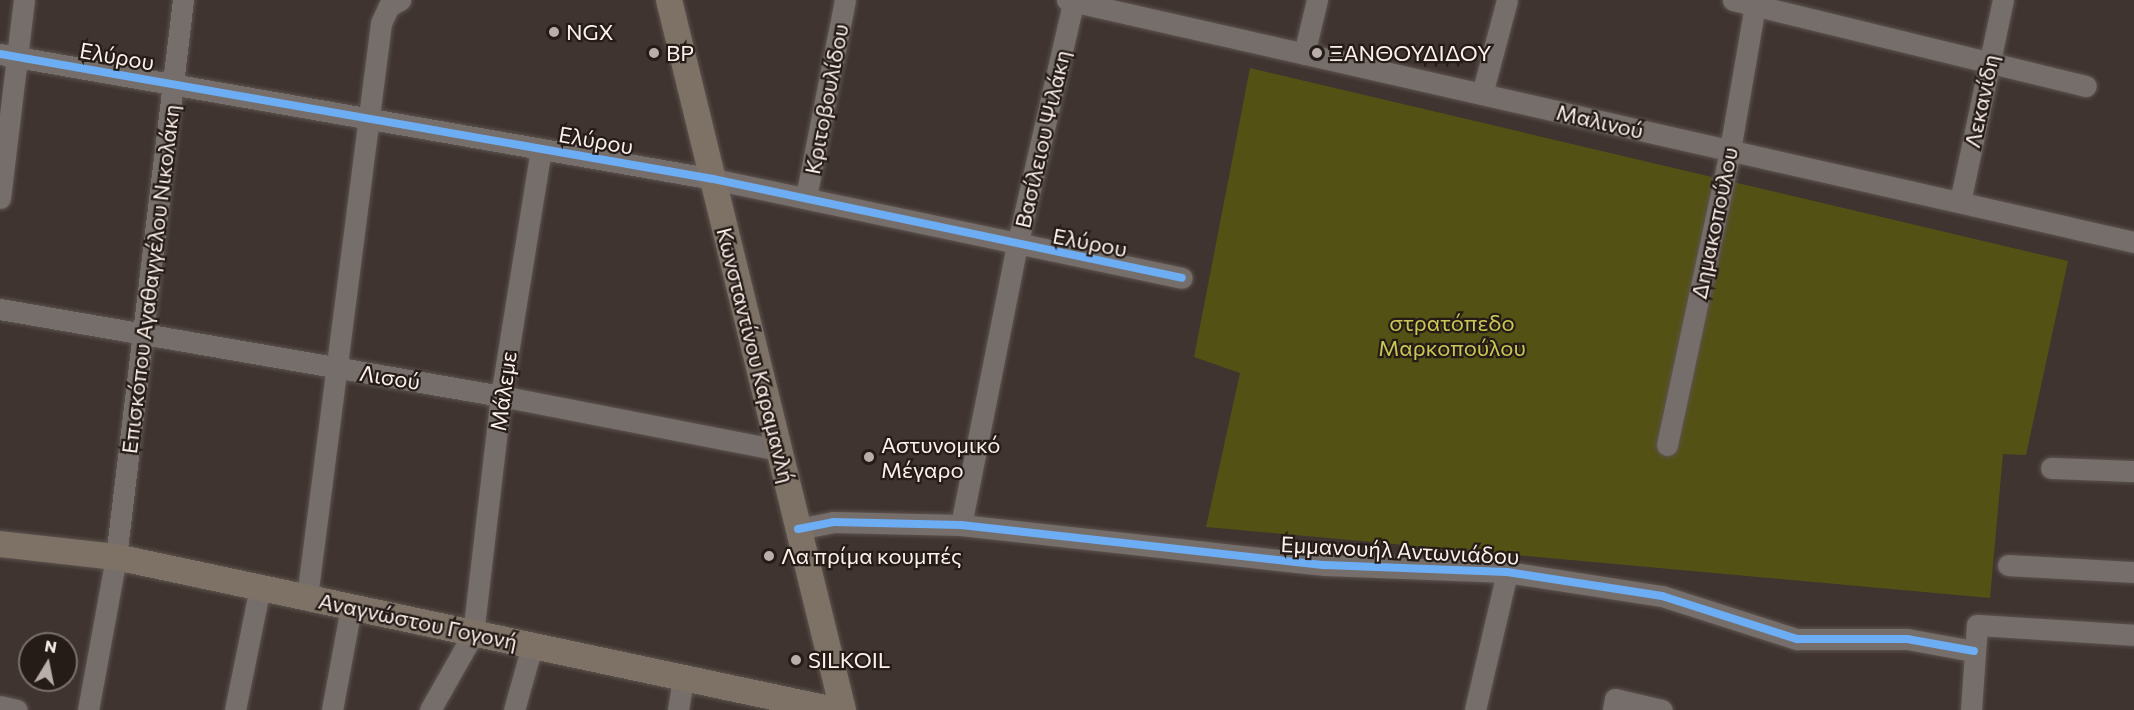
<!DOCTYPE html>
<meta charset="utf-8">
<style>
body{margin:0}
#map{position:relative;width:2134px;height:710px;overflow:hidden;background:#3f342f;font-family:Commissioner,sans-serif}
div>[style]{position:absolute}
.green>*{inset:0;background:#545115}
.roads{filter:drop-shadow(0 0 2px #5d534f) drop-shadow(0 0 2px #5d534f)}
.minor>*{height:21px;margin:-10.5px;padding:0 10.5px;transform-origin:10.5px;border-radius:10.5px;background:#766e6a}
.major>*{height:26px;margin:-13px;padding:0 13px;transform-origin:13px;border-radius:13px;background:#7e7166}
.cycleway>*{height:8px;margin:-4px;padding:0 4px;transform-origin:4px;border-radius:4px;background:#6dadf4}
.dots>*{width:16px;height:16px;translate:-50% -50%;box-sizing:border-box;border:3px solid #251c18;border-radius:50%}
span{translate:-50% -50%;white-space:nowrap;text-align:center;line-height:1.15;-webkit-text-stroke:4.5px #251c18;paint-order:stroke}
.poi-label{font-size:22px;color:#fdf0ea}
.left{translate:0 -50%;text-align:left}
.street-label{font-size:22px;color:#fdf0ea}
.park-label{font-size:22px;color:#ccc754}
.north{position:absolute;left:18px;top:632px;width:60px;height:60px;box-sizing:border-box;background:#251c18;border:2px solid #7b716c;border-radius:50%;rotate:10deg;font-size:16px;font-weight:700;line-height:24px;text-align:center;color:#fdf0ea}
.north::after{content:'';display:block;margin:auto;width:21px;height:27px;background:#baaea9;clip-path:polygon(50% 0,100% 100%,50% 72%,0 100%)}
</style>
<div id="map">
<div class="green">
<i style="clip-path:polygon(1250px 68px,2068px 261px,2026px 455px,2003px 454px,1990px 598px,1206px 527px,1240px 373px,1194px 357px)"></i>
</div>
<div class="roads">
<div class="minor">
<i style="left:1067px;top:0;width:1094px;rotate:12.78deg"></i>
<i style="left:1733px;top:0;width:363px;rotate:13.7deg"></i>
<i style="left:0;top:54px;width:724px;rotate:9.94deg"></i>
<i style="left:713px;top:179px;width:479px;rotate:11.9deg"></i>
<i style="left:1304px;top:54px;width:56px;rotate:-76.5deg"></i>
<i style="left:1482px;top:94px;width:97px;rotate:-75.1deg"></i>
<i style="left:806px;top:197px;width:201px;rotate:-78.8deg"></i>
<i style="left:0;top:198px;width:199px;rotate:-83.1deg"></i>
<i style="left:1960px;top:202px;width:207px;rotate:-78deg"></i>
<i style="left:0;top:309px;width:508px;rotate:9.85deg"></i>
<i style="left:501px;top:396px;width:283px;rotate:11deg"></i>
<i style="left:1667px;top:445px;width:302px;rotate:-77.9deg"></i>
<i style="left:1730px;top:150px;width:152px;rotate:-80.2deg"></i>
<i style="left:2051px;top:468px;width:83px;rotate:2.1deg"></i>
<i style="left:961px;top:525px;width:285px;rotate:-78.7deg"></i>
<i style="left:1017px;top:246px;width:253px;rotate:-77deg"></i>
<i style="left:798px;top:529px;width:36px;rotate:-11deg"></i>
<i style="left:833px;top:522px;width:128px;rotate:1.3deg"></i>
<i style="left:961px;top:525px;width:366px;rotate:6.3deg"></i>
<i style="left:1325px;top:565px;width:182px;rotate:2.2deg"></i>
<i style="left:1507px;top:572px;width:157px;rotate:8.8deg"></i>
<i style="left:1662px;top:596px;width:142px;rotate:17.7deg"></i>
<i style="left:1797px;top:639px;width:110px"></i>
<i style="left:1907px;top:639px;width:68px;rotate:10.2deg"></i>
<i style="left:2008px;top:565px;width:126px;rotate:3.2deg"></i>
<i style="left:307px;top:597px;width:579px;rotate:-82.65deg"></i>
<i style="left:381px;top:23px;width:19px;rotate:-65deg"></i>
<i style="left:389px;top:6px;width:13px;rotate:-29deg"></i>
<i style="left:0;top:706px;width:17px;rotate:13deg"></i>
<i style="left:88px;top:710px;width:156px;rotate:-79.6deg"></i>
<i style="left:116px;top:557px;width:561px;rotate:-83.14deg"></i>
<i style="left:235px;top:710px;width:126px;rotate:-78.5deg"></i>
<i style="left:332px;top:710px;width:105px;rotate:-79.5deg"></i>
<i style="left:430px;top:710px;width:87px;rotate:-60.5deg"></i>
<i style="left:473px;top:634px;width:240px;rotate:-83.3deg"></i>
<i style="left:501px;top:396px;width:250px;rotate:-80.8deg"></i>
<i style="left:514px;top:710px;width:66px;rotate:-74.3deg"></i>
<i style="left:678px;top:710px;width:32px;rotate:-81deg"></i>
<i style="left:1475px;top:710px;width:142px;rotate:-76.9deg"></i>
<i style="left:1613px;top:710px;width:11px;rotate:-80deg"></i>
<i style="left:1615px;top:699px;width:48px;rotate:13.2deg"></i>
<i style="left:1971px;top:710px;width:85px;rotate:-86deg"></i>
<i style="left:1977px;top:625px;width:157px;rotate:3.6deg"></i>
</div>
<div class="major">
<i style="left:669px;top:0;width:731px;rotate:76.23deg"></i>
<i style="left:0;top:544px;width:117px;rotate:6.4deg"></i>
<i style="left:116px;top:557px;width:734px;rotate:12.03deg"></i>
</div>
</div>
<div class="cycleway">
<i style="left:0;top:54px;width:724px;rotate:9.94deg"></i>
<i style="left:713px;top:179px;width:479px;rotate:11.9deg"></i>
<i style="left:798px;top:529px;width:36px;rotate:-11deg"></i>
<i style="left:833px;top:522px;width:128px;rotate:1.3deg"></i>
<i style="left:961px;top:525px;width:366px;rotate:6.3deg"></i>
<i style="left:1325px;top:565px;width:182px;rotate:2.2deg"></i>
<i style="left:1507px;top:572px;width:157px;rotate:8.8deg"></i>
<i style="left:1662px;top:596px;width:142px;rotate:17.7deg"></i>
<i style="left:1797px;top:639px;width:110px"></i>
<i style="left:1907px;top:639px;width:68px;rotate:10.2deg"></i>
</div>
<div class="dots">
<i style="left:554px;top:32px;background:#baaea9"></i>
<i style="left:654px;top:53px;background:#baaea9"></i>
<i style="left:1317px;top:53px;background:#baaea9"></i>
<i style="left:869px;top:457px;background:#baaea9"></i>
<i style="left:769px;top:556px;background:#baaea9"></i>
<i style="left:796px;top:660px;background:#baaea9"></i>
</div>
<div class="poi-label">
<span class="left" style="left:566px;top:32px">NGX</span>
<span class="left" style="left:666px;top:53px">BP</span>
<span class="left" style="left:1329px;top:53px">ΞΑΝΘΟΥΔΙΔΟΥ</span>
<span class="left" style="left:881px;top:457px">Αστυνομικό<br>Μέγαρο</span>
<span class="left" style="left:781px;top:556px">Λα πρίμα κουμπές</span>
<span class="left" style="left:808px;top:660px">SILKOIL</span>
</div>
<div class="street-label">
<span style="left:117px;top:56px;rotate:10deg">Ελύρου</span>
<span style="left:826px;top:99px;rotate:-79deg">Κριτοβουλίδου</span>
<span style="left:1981px;top:101px;rotate:-78deg">Λεκανίδη</span>
<span style="left:1600px;top:121px;rotate:13deg">Μαλινού</span>
<span style="left:1042px;top:139px;rotate:-77deg">Βασίλειου Ψιλάκη</span>
<span style="left:596px;top:140px;rotate:10deg">Ελύρου</span>
<span style="left:1714px;top:223px;rotate:-78deg">Δημακοπούλου</span>
<span style="left:1090px;top:242px;rotate:11deg">Ελύρου</span>
<span style="left:150px;top:279px;rotate:-83deg">Επισκόπου Αγαθαγγέλου Νικολάκη</span>
<span style="left:756px;top:355px;rotate:76deg">Κωνσταντίνου Καραμανλή</span>
<span style="left:390px;top:377px;rotate:9deg">Λισού</span>
<span style="left:503px;top:391px;rotate:-82deg">Μάλεμε</span>
<span style="left:1400px;top:550px;rotate:3deg">Εμμανουήλ Αντωνιάδου</span>
<span style="left:418px;top:621px;rotate:12deg">Αναγνώστου Γογονή</span>
</div>
<div class="park-label">
<span style="left:1452px;top:335px">στρατόπεδο<br>Μαρκοπούλου</span>
</div>
<div class="north">N</div>
</div>
